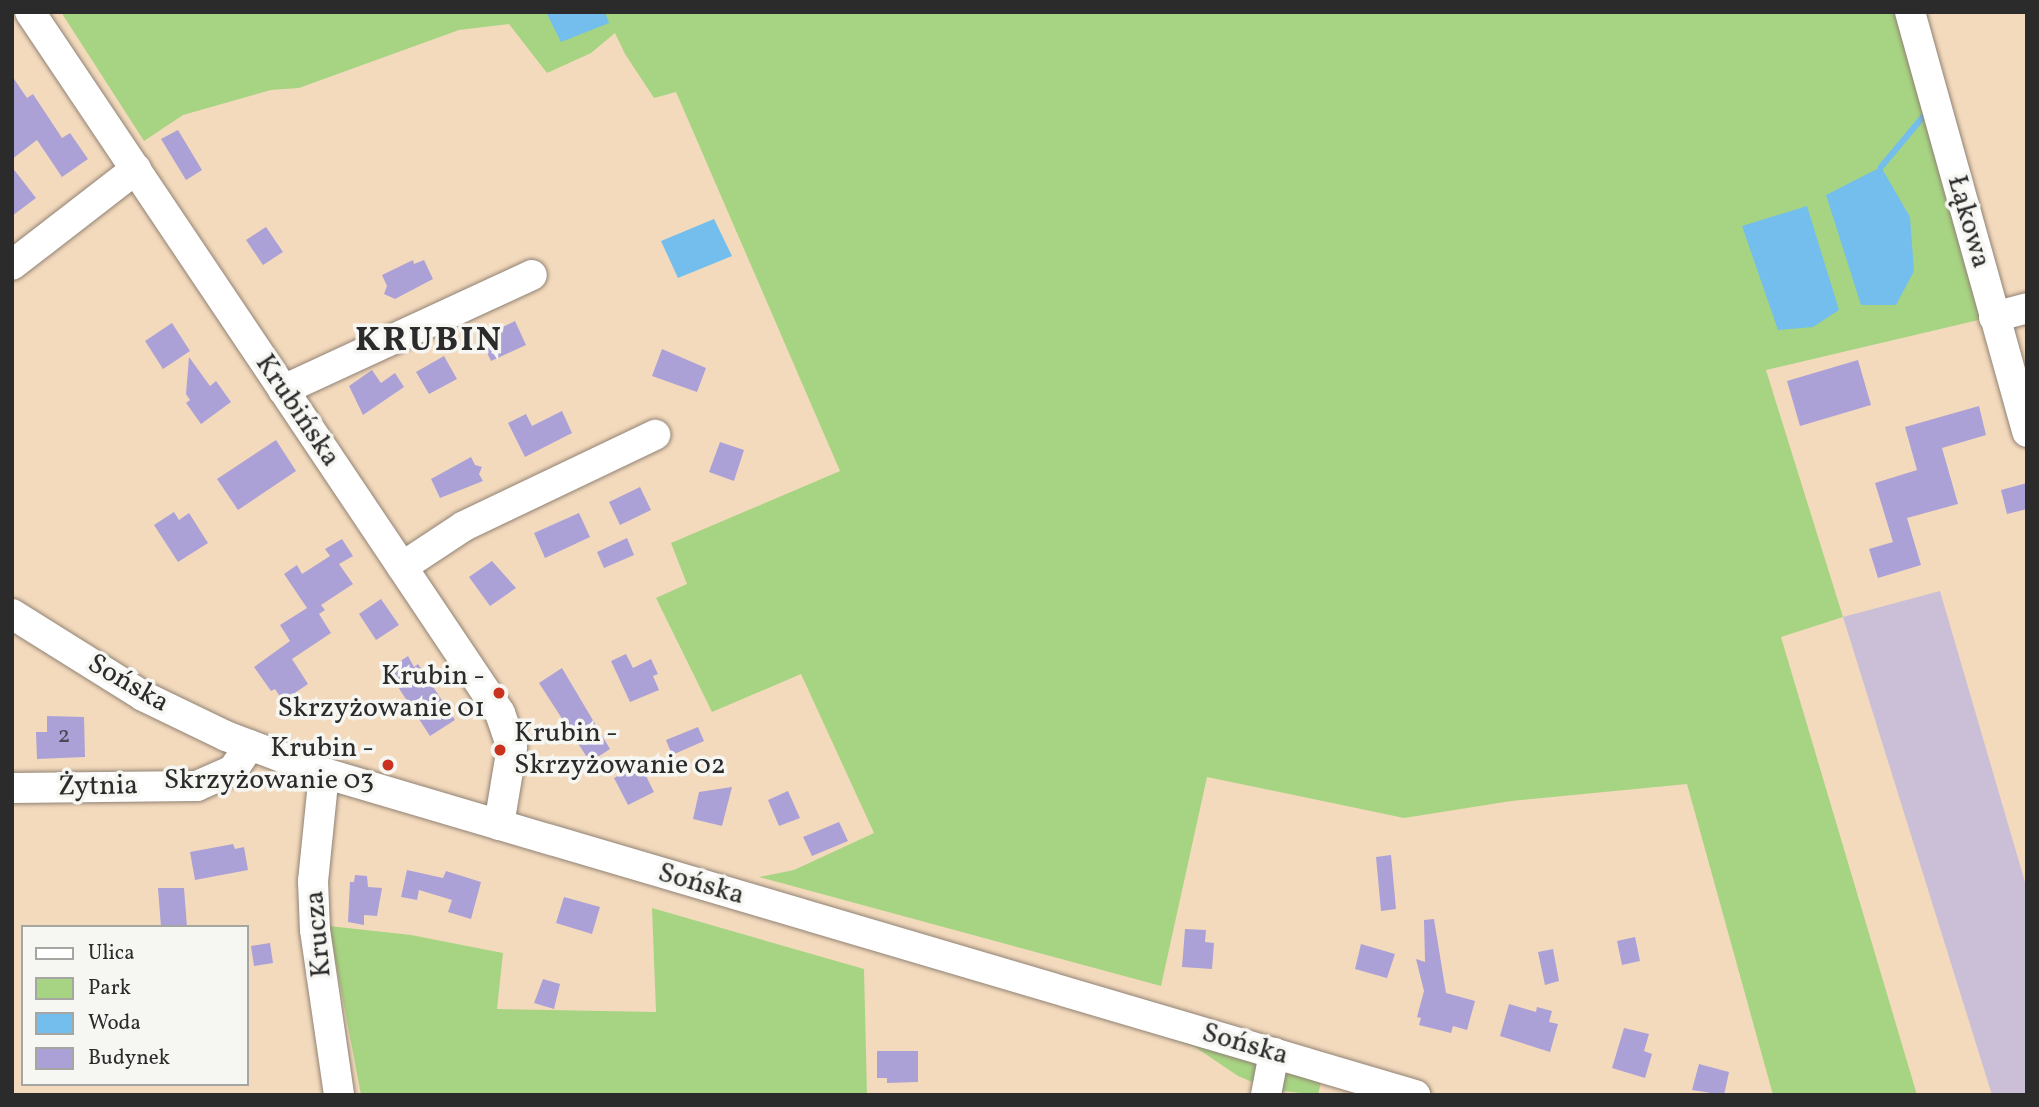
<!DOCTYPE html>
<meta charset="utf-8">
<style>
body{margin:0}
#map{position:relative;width:2039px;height:1107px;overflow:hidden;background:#f4dabd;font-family:Vollkorn,serif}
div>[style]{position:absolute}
.industrial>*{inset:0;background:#cabfd6}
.green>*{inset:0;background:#a7d482}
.water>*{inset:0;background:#73beed}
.stream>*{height:6px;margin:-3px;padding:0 3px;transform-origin:3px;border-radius:3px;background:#73beed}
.building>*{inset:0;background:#aba1d6}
.roads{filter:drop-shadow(0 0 2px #908274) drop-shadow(0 0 2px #908274)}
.minor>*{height:30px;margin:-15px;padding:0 15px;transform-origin:15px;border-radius:15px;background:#fff}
.dots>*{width:19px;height:19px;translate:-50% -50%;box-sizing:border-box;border:4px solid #f6f6f2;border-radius:50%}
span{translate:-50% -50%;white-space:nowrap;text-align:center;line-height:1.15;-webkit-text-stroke:7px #f6f6f2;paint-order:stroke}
.number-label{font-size:24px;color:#4b4856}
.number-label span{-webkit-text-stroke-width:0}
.street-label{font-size:28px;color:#2b2b2b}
.poi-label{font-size:28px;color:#2b2b2b}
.right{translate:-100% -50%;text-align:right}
.left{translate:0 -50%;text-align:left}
.district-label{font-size:35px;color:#2b2b2b;font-weight:700;letter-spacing:2px}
.frame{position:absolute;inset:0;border:14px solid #2b2b2b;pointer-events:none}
.legend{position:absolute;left:21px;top:925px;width:228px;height:161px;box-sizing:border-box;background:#f6f6f2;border:2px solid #a5a5a2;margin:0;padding:9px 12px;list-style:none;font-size:21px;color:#2b2b2b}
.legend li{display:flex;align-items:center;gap:14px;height:35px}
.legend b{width:35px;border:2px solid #a5a5a2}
</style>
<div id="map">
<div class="industrial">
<i style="clip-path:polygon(1940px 591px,2027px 889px,2027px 1095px,1992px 1095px,1843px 617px)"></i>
</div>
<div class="green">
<i style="clip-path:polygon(61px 12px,1898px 12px,1987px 318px,1766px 370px,1843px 617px,1781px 637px,1917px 1095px,1773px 1095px,1687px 784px,1511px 801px,1404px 818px,1207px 777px,1161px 986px,759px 877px,794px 870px,874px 833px,801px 674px,712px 712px,656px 598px,687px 584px,671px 543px,840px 471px,676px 92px,654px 98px,625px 54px,615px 33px,591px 53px,547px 73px,509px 24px,459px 30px,299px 88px,271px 90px,183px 115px,144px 141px)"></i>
<i style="clip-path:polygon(652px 908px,864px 969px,867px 1095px,361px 1095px,329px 926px,411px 935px,503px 953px,497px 1009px,656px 1012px)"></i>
<i style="clip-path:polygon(1144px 1030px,1252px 1060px,1257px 1065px,1257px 1084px,1238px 1076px,1195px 1047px)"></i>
<i style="clip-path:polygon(1289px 1073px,1321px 1082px,1318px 1095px,1275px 1090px,1284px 1075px)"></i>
</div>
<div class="water">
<i style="clip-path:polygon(546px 12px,605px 12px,609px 23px,561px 42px)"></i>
<i style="clip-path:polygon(1881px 167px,1910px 217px,1914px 271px,1896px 305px,1861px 305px,1826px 195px)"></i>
<i style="clip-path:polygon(1807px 206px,1839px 310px,1813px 327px,1778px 330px,1742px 226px)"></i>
<i style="clip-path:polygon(714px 219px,732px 256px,678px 278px,661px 241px)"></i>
</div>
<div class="stream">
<i style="left:1881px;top:167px;width:72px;rotate:-50.1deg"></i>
</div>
<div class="building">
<i style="clip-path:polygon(12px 76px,27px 98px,33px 94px,62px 138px,70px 133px,88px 159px,62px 177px,37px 140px,12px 159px)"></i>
<i style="clip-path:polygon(178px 130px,202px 170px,186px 180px,161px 139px)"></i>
<i style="clip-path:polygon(12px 167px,36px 198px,12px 216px)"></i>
<i style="clip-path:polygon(266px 227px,283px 252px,263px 265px,246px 240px)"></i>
<i style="clip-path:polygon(413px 260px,414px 264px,424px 260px,433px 279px,395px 299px,384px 294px,387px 286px,382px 275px)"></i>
<i style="clip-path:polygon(515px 321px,526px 345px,491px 361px,480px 338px)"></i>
<i style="clip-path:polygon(172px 323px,190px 351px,163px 369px,145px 341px)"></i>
<i style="clip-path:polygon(662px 349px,706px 368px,697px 392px,652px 376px)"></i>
<i style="clip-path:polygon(444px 356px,457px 379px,429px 394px,416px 372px)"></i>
<i style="clip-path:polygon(189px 357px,210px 386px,216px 381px,231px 402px,201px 424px,186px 403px,190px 400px,186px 394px)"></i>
<i style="clip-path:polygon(1858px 360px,1871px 405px,1800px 426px,1787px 381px)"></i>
<i style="clip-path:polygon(372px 370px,381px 383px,395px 373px,404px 387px,363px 415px,349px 386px)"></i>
<i style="clip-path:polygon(1979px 406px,1986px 435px,1942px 448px,1958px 504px,1907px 518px,1921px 565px,1878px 578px,1869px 549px,1893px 542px,1875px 483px,1917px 470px,1905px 427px)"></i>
<i style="clip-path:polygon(562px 411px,572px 433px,525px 457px,508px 423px,526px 414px,532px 426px)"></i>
<i style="clip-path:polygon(276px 440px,296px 471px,238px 510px,217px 479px)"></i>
<i style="clip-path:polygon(720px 442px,744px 450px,734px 481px,709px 472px)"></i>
<i style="clip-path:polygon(471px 457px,475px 465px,482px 467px,479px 474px,483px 481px,440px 498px,431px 479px)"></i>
<i style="clip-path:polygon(2027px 483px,2027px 509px,2007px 514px,2001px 490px)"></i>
<i style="clip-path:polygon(640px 487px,651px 510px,620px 525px,609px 502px)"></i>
<i style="clip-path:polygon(174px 512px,179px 520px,189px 513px,208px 543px,178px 562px,154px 525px)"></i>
<i style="clip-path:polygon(579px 513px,590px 537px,545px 558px,534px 533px)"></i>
<i style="clip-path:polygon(627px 538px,634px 555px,604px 568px,597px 552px)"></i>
<i style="clip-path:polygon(342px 539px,353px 556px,339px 564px,353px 584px,321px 605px,325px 610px,319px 614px,331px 633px,292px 659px,308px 684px,283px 701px,275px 689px,271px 691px,254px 667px,290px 641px,280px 625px,307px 608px,284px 574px,297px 565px,302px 574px,330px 556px,325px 549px)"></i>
<i style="clip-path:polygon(492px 561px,516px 588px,490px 606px,469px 577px)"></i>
<i style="clip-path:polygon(381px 599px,399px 625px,376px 640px,359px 614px)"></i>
<i style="clip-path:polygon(626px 654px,633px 668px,651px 659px,658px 674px,653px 676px,659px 690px,630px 702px,611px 661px)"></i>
<i style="clip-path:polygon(408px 656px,414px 667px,418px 664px,455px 720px,430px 736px,387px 670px)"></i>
<i style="clip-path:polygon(562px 668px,610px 749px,590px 762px,539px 683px)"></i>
<i style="clip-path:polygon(47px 716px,84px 717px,85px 757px,37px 759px,36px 732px,47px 732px)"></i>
<i style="clip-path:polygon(698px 727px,704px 741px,672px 755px,666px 740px)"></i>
<i style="clip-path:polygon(640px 764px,654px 792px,628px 805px,614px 778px)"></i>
<i style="clip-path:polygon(732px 787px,722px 826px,693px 819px,699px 792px)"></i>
<i style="clip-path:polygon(788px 791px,800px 818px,779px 826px,768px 800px)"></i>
<i style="clip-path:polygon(839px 822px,848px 841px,812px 856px,803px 837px)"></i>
<i style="clip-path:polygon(233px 844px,235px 849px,244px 847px,248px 870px,195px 880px,190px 852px)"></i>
<i style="clip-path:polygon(1391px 855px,1396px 909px,1381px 911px,1376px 857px)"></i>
<i style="clip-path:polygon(407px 870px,443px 878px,446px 871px,481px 882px,471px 919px,448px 912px,452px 900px,419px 890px,417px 900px,401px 897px)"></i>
<i style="clip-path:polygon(355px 875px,367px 876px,368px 887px,382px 888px,377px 916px,364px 915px,364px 925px,348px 922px,350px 882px,354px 882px)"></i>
<i style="clip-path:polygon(158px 888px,184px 888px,187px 927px,161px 927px)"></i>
<i style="clip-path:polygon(564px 897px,600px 907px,592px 934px,556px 923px)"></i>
<i style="clip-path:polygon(1434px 919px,1446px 993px,1475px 1001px,1467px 1030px,1453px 1026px,1451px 1033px,1419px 1025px,1421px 1018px,1417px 1017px,1424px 991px,1416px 959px,1425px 962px,1424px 920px)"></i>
<i style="clip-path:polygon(1185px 929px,1206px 930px,1205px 942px,1214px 943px,1212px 969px,1182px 967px)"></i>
<i style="clip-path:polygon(1635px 937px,1640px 961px,1622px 965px,1617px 941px)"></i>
<i style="clip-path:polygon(270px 943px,273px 963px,254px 966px,251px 946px)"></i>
<i style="clip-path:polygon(1361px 944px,1395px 954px,1387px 978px,1355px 969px)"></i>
<i style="clip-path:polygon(1553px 949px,1559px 981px,1545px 985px,1538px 952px)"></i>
<i style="clip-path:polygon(543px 979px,560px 984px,554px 1009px,534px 1003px)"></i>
<i style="clip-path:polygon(1509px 1004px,1536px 1012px,1537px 1007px,1552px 1011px,1549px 1022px,1558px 1024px,1550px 1052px,1500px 1036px)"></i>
<i style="clip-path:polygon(1624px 1028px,1649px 1034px,1644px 1051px,1652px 1054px,1645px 1078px,1612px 1068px)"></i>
<i style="clip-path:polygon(877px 1051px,918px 1051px,918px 1082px,887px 1083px,887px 1078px,877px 1078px)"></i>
<i style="clip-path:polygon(1699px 1064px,1729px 1072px,1724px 1095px,1692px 1090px)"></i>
</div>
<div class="roads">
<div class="minor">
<i style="left:30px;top:12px;width:844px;rotate:56.16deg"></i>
<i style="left:500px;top:713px;width:36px;rotate:71deg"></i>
<i style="left:512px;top:747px;width:79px;rotate:99.5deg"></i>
<i style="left:1910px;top:12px;width:436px;rotate:74.4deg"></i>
<i style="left:12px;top:265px;width:157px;rotate:-37.7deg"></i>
<i style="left:1994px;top:317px;width:34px;rotate:-15deg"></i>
<i style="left:283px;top:390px;width:274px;rotate:-24.8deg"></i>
<i style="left:402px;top:567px;width:74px;rotate:-33.5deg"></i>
<i style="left:464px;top:526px;width:212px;rotate:-25.5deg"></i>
<i style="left:12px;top:614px;width:155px;rotate:32deg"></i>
<i style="left:143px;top:696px;width:92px;rotate:25.7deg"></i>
<i style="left:226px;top:736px;width:105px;rotate:20.7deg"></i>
<i style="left:324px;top:773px;width:1138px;rotate:16.44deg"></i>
<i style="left:324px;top:773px;width:109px;rotate:95.8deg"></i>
<i style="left:313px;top:881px;width:49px;rotate:87.7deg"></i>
<i style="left:315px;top:930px;width:167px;rotate:81.7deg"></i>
<i style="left:12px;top:788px;width:185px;rotate:-0.6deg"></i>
<i style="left:197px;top:786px;width:39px;rotate:-24deg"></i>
<i style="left:233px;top:770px;width:30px;rotate:-56deg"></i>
<i style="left:1266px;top:1095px;width:43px;rotate:-79.2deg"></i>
</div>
</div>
<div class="dots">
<i style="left:499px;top:693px;background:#c8321e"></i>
<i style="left:500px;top:750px;background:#c8321e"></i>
<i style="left:388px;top:765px;background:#c8321e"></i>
</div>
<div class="number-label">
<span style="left:64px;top:737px">2</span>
</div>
<div class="street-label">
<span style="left:1968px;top:222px;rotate:74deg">Łąkowa</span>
<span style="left:297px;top:411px;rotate:56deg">Krubińska</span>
<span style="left:128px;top:684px;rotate:30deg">Sońska</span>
<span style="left:98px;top:787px;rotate:-1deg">Żytnia</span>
<span style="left:701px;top:885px;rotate:16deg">Sońska</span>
<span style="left:319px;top:934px;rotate:-95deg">Krucza</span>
<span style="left:1245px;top:1045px;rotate:16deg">Sońska</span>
</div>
<div class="poi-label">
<span class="right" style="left:485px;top:693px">Krubin -<br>Skrzyżowanie 01</span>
<span class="left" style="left:514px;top:750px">Krubin -<br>Skrzyżowanie 02</span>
<span class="right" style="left:374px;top:765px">Krubin -<br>Skrzyżowanie 03</span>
</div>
<div class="district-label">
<span style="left:429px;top:341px">KRUBIN</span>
</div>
<div class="frame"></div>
<ul class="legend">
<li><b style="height:9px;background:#fff"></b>Ulica</li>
<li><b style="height:19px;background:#a7d482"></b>Park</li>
<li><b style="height:19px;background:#73beed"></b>Woda</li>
<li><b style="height:19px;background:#aba1d6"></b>Budynek</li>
</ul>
</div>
